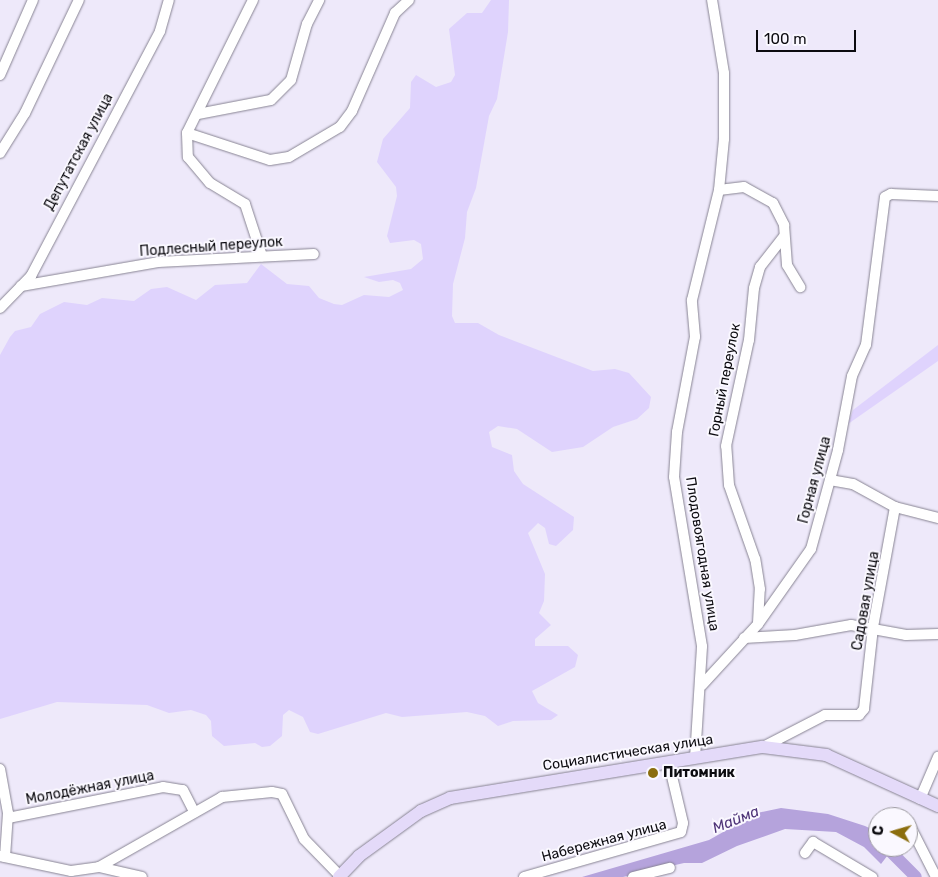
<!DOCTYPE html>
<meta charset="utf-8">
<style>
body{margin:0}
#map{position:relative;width:938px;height:877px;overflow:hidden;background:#eee9fa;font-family:Rubik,sans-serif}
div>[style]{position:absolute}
.green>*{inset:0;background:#dfd3fd}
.water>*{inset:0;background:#b5a3dc}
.river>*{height:12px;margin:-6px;padding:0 6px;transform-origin:6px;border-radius:6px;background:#b5a3dc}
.roads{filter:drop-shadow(0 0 1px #888493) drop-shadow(0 0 1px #888493)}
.minor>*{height:10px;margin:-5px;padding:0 5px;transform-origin:5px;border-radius:5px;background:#fff}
.major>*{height:12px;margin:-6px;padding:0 6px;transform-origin:6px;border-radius:6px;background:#e4daf9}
.dots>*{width:14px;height:14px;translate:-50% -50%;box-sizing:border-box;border:2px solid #faf8ff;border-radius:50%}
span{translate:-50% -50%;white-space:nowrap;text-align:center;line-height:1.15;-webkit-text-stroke:4px #faf8ff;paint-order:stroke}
.street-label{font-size:14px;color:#0c0b10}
.poi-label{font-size:14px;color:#0c0b10;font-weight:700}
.left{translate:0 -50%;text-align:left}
.water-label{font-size:15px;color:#4f3579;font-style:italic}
.north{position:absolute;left:868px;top:807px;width:50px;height:50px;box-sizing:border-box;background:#faf8ff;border:1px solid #9b999f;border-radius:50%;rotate:276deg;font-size:14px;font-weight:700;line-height:20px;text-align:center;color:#0c0b10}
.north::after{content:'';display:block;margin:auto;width:18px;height:22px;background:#8b6d0e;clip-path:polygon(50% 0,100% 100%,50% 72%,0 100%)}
.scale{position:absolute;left:756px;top:30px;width:100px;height:22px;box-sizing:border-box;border:2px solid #0c0b10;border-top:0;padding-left:6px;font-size:15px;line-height:18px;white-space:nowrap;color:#0c0b10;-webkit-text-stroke:4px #faf8ff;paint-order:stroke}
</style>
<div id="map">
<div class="green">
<i style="clip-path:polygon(491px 0,509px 0,508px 32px,497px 99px,489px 116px,476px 188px,467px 212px,465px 238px,453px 284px,452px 316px,455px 323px,478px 323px,499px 335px,593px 371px,615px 369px,629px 373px,651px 397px,649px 408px,637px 419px,613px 427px,583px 447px,552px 452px,517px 429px,498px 426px,489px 432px,492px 447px,512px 455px,514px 471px,523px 484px,574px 517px,573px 530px,556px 546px,549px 544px,545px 528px,538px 523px,528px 533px,545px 574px,544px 601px,539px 613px,551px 625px,535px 639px,535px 646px,568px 646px,578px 655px,575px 667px,532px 691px,538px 703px,558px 715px,551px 720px,513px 721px,498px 726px,485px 716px,467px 712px,402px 717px,386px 713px,318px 734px,310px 732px,303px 717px,289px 710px,283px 715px,282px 736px,270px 746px,262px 747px,255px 743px,224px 746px,212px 736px,211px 721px,206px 715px,191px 710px,169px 713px,147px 705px,57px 702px,0 719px,0 355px,10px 337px,15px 331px,31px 327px,40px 314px,64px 302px,87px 305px,102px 298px,134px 301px,151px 289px,167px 287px,196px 300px,215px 285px,247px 283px,261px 264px,287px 284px,309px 286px,319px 298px,334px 304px,342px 305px,364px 295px,389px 297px,403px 290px,400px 283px,393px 280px,379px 282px,364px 277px,411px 269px,423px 259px,421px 244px,414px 240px,390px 243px,387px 236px,397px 196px,396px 187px,377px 162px,383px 139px,410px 108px,411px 82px,416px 75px,436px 87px,451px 82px,455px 75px,449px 29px,467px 13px,482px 13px)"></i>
<i style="clip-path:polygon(938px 345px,938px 361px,848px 424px,853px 410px)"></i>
</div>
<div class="water">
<i style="clip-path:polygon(781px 808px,828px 814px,865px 826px,878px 832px,878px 847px,894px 847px,881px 864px,864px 847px,836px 832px,785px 829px,737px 846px,702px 863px,684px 863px,623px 877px,582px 877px,709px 840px,757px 813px)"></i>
</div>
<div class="river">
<i style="left:886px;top:847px;width:42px;rotate:45deg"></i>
</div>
<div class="roads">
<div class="minor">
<i style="left:253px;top:0;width:148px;rotate:116.4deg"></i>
<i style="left:187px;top:133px;width:24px;rotate:88deg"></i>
<i style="left:188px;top:157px;width:34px;rotate:50deg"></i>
<i style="left:210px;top:183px;width:41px;rotate:31deg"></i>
<i style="left:245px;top:204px;width:55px;rotate:71.9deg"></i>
<i style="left:0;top:75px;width:82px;rotate:-66.3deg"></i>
<i style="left:198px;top:114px;width:74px;rotate:-10.9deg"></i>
<i style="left:271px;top:100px;width:28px;rotate:-45deg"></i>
<i style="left:291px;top:80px;width:58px;rotate:-74.1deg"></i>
<i style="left:307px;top:24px;width:27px;rotate:-63deg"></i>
<i style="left:187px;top:133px;width:87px;rotate:18deg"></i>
<i style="left:270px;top:160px;width:19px;rotate:-9deg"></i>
<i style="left:289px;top:157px;width:59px;rotate:-30.5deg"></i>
<i style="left:340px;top:127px;width:20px;rotate:-53deg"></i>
<i style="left:352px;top:111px;width:107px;rotate:-66.3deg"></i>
<i style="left:395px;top:13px;width:19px;rotate:-43deg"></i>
<i style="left:0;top:153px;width:47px;rotate:-58deg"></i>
<i style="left:25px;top:113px;width:125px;rotate:-64.5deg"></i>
<i style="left:719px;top:190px;width:25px;rotate:-7deg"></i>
<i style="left:744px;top:187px;width:33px;rotate:29deg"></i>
<i style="left:773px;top:203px;width:25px;rotate:63deg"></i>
<i style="left:784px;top:225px;width:40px;rotate:85.7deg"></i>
<i style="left:787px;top:265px;width:26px;rotate:59deg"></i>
<i style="left:21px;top:286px;width:139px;rotate:-9.9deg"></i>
<i style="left:158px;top:262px;width:156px;rotate:-2.9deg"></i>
<i style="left:0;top:308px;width:45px;rotate:-45.9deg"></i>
<i style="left:31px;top:276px;width:277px;rotate:-62.2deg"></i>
<i style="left:160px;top:31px;width:32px;rotate:-74deg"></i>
<i style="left:830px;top:480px;width:23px;rotate:10deg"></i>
<i style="left:853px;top:484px;width:48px;rotate:28.7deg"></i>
<i style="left:895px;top:507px;width:44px;rotate:14.3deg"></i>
<i style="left:758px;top:623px;width:34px;rotate:-87deg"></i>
<i style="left:760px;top:589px;width:30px;rotate:-99deg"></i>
<i style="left:755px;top:559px;width:78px;rotate:-109.4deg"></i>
<i style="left:729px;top:485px;width:39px;rotate:-94deg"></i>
<i style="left:726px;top:446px;width:108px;rotate:-77.8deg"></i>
<i style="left:749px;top:340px;width:52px;rotate:-84.5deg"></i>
<i style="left:754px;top:288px;width:22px;rotate:-74deg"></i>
<i style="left:760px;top:267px;width:39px;rotate:-52deg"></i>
<i style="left:744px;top:638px;width:51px;rotate:-3.4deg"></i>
<i style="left:795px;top:635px;width:57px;rotate:-10.1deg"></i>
<i style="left:851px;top:625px;width:56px;rotate:10.3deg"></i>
<i style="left:906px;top:635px;width:32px;rotate:-2deg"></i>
<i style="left:702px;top:685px;width:83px;rotate:-47.4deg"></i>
<i style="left:758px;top:624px;width:92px;rotate:-54.8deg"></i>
<i style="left:811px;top:549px;width:103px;rotate:-74.7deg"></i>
<i style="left:838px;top:450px;width:75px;rotate:-79.3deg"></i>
<i style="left:852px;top:376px;width:34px;rotate:-66deg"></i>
<i style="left:866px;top:345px;width:149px;rotate:-82.7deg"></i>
<i style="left:885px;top:197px;width:7px;rotate:-27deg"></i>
<i style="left:891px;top:194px;width:47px;rotate:2.4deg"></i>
<i style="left:763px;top:747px;width:70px;rotate:-27.3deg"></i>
<i style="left:825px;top:715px;width:34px"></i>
<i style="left:859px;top:715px;width:8px;rotate:-50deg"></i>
<i style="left:864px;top:709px;width:82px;rotate:-83.7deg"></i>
<i style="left:873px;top:627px;width:122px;rotate:-79.6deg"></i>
<i style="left:695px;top:758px;width:112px;rotate:-86.4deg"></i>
<i style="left:702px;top:646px;width:171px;rotate:-99.4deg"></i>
<i style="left:674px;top:477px;width:45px;rotate:-86.2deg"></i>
<i style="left:677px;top:432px;width:97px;rotate:-79.3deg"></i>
<i style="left:695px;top:337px;width:37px;rotate:-95deg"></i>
<i style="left:692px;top:300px;width:113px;rotate:-76.2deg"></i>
<i style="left:719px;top:190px;width:51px;rotate:-84.4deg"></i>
<i style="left:724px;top:139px;width:66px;rotate:-90deg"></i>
<i style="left:724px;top:73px;width:74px;rotate:-99.3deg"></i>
<i style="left:0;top:769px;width:45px;rotate:79.7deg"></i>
<i style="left:8px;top:813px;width:44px;rotate:93.9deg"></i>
<i style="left:920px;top:799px;width:46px;rotate:-66.8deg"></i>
<i style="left:8px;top:818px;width:158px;rotate:-11.3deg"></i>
<i style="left:163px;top:787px;width:20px;rotate:9deg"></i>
<i style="left:183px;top:790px;width:25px;rotate:63deg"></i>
<i style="left:908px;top:822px;width:62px;rotate:63deg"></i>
<i style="left:805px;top:853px;width:14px;rotate:-54deg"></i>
<i style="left:813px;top:842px;width:69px;rotate:30.7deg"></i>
<i style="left:0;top:856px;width:73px;rotate:11.9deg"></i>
<i style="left:71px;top:871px;width:28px;rotate:-8deg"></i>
<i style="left:99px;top:867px;width:44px;rotate:13.1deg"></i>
<i style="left:99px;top:867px;width:142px;rotate:-29.6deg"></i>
<i style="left:222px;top:797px;width:50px;rotate:-5.7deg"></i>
<i style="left:272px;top:792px;width:10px;rotate:11deg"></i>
<i style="left:282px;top:794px;width:50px;rotate:63.9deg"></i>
<i style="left:304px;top:839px;width:52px;rotate:45.8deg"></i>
<i style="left:524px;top:877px;width:163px;rotate:-16deg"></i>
<i style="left:681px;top:832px;width:9px;rotate:-77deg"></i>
<i style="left:683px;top:823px;width:61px;rotate:-103.3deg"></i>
<i style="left:633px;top:877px;width:38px;rotate:-14deg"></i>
</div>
<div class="major">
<i style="left:339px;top:877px;width:29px;rotate:-46deg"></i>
<i style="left:359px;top:856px;width:77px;rotate:-36deg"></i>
<i style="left:421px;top:811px;width:32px;rotate:-24deg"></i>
<i style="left:450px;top:798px;width:317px;rotate:-9.3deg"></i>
<i style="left:763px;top:747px;width:64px;rotate:7.2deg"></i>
<i style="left:826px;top:755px;width:123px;rotate:24.5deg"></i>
</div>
</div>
<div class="dots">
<i style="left:653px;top:773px;background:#8b6d0e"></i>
</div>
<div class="street-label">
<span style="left:79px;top:152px;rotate:-62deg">Депутатская улица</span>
<span style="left:211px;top:247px;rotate:-4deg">Подлесный переулок</span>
<span style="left:725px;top:380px;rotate:-79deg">Горный переулок</span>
<span style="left:815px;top:480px;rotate:-75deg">Горная улица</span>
<span style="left:702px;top:554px;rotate:81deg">Плодовоягодная улица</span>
<span style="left:866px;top:601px;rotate:-80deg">Садовая улица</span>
<span style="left:628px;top:753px;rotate:-9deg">Социалистическая улица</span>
<span style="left:90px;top:788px;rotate:-11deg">Молодёжная улица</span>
<span style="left:604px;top:841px;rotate:-15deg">Набережная улица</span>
</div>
<div class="poi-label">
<span class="left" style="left:663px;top:773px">Питомник</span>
</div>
<div class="water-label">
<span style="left:736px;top:820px;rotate:-22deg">Майма</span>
</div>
<div class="north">С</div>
<div class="scale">100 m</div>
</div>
